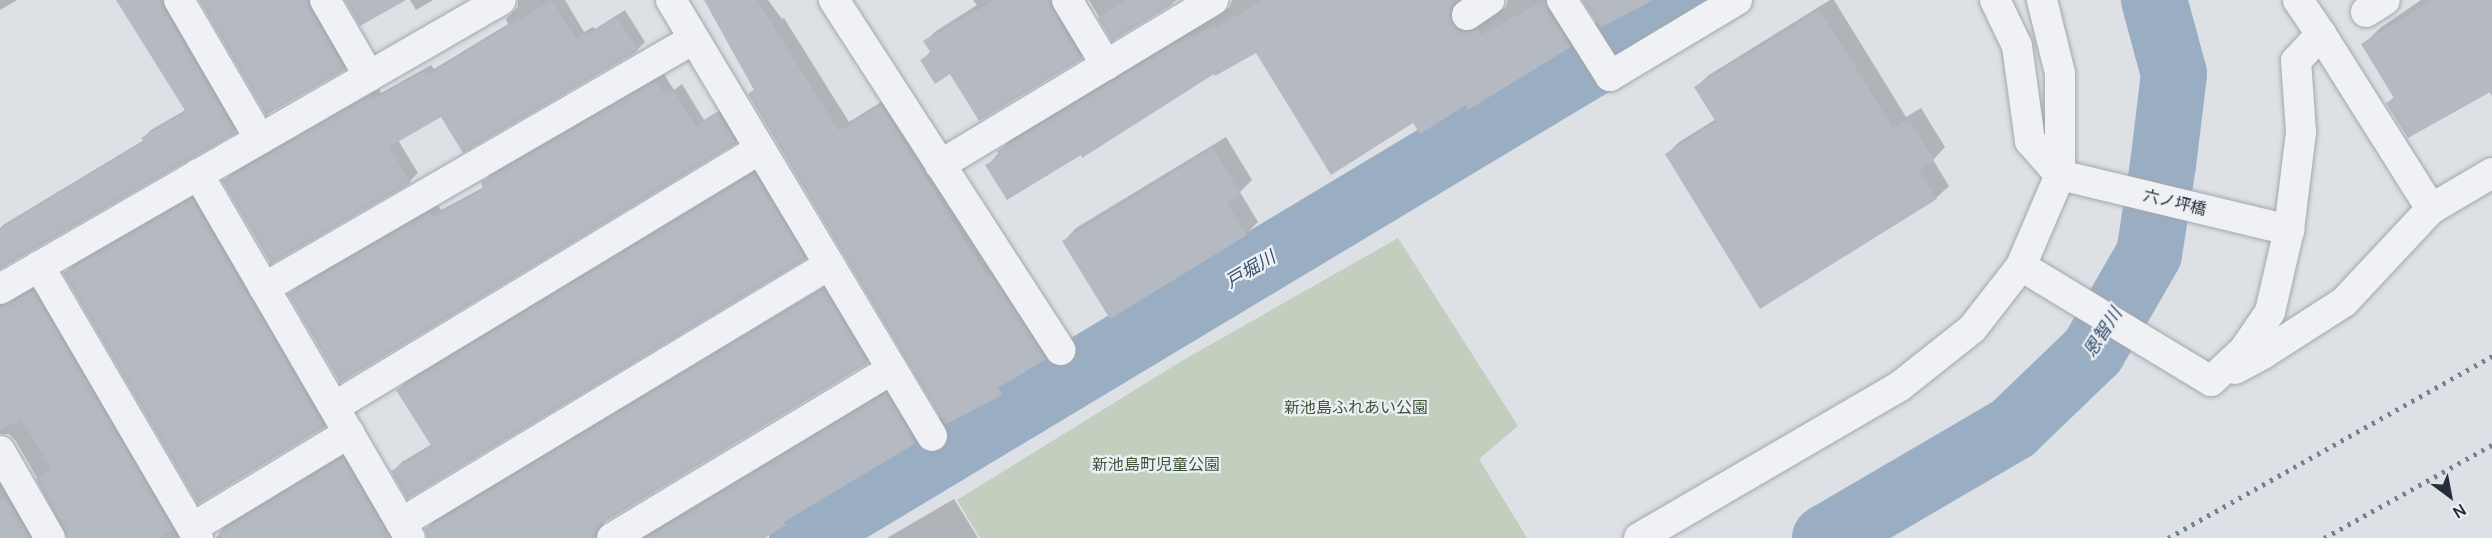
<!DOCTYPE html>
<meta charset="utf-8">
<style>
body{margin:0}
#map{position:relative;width:2492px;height:538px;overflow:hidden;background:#dde0e5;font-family:Manrope,"Noto Sans JP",sans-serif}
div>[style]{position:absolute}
.green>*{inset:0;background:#c2cfbe}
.shadow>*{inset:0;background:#0003}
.river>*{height:66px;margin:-33px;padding:0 33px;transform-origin:33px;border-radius:33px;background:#9aaec3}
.building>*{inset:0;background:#b4b9c2}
.roads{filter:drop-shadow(0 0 2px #a3a7af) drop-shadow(0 0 2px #a3a7af)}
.street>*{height:30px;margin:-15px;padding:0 15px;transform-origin:15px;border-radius:15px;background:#eff1f4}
.rail>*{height:4.5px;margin-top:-2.25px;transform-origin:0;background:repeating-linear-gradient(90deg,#77808e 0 3px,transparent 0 9px)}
span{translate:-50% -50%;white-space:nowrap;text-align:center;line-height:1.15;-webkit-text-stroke:4.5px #eceff3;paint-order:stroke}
.street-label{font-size:16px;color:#272e3b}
.park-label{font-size:16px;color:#3c5536}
.water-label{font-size:18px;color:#354d6b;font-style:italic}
.north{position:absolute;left:2420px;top:466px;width:60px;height:60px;-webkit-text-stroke:4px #eceff3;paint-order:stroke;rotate:148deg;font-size:16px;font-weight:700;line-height:24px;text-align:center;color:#272e3b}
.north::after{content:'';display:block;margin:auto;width:21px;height:27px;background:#272e3b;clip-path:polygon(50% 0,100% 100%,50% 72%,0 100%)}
</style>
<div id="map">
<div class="green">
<i style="clip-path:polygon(1398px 238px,1518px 426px,1479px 459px,1527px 538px,980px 538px,957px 500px,1180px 362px)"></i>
</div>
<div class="shadow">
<i style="clip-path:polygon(0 0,17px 0,0 10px)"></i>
<i style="clip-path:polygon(119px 0,171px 0,243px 124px,235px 132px,0 267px,0 228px,3px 225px,144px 140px,143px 138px,151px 130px,187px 109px)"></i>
<i style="clip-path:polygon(201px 0,317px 0,352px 61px,345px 69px,267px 113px)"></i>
<i style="clip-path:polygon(410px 0,433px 0,416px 10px)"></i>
<i style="clip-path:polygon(518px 0,565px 0,584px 32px,593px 27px,595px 29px,625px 10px,645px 42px,637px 50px,442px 115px,398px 140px,418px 173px,410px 181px,271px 262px,224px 181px,232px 173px,379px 89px,381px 93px,431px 65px,434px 69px,508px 24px,506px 19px,518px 7px)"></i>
<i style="clip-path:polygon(706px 0,768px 0,782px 19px,784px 18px,849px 122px,891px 96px,1054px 349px,1045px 358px,1008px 380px,1011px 384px,1001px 393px,968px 413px,755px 89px)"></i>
<i style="clip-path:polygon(973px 0,1066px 0,1092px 47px,1081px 58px,980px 119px,950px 72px,922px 60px,931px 51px,925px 41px,936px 31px,977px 5px)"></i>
<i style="clip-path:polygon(1089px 0,1177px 0,1112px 39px)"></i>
<i style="clip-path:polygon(1232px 0,1461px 0,1460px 6px,1480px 22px,1506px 7px,1508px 0,1559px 0,1581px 35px,1570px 46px,1469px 107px,1466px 103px,1414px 121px,1257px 51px,1214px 72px,1081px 153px,987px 166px,1010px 140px,1230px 7px)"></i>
<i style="clip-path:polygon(1830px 0,1834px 0,1906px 117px,1921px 108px,1945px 147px,1933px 160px,1949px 186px,1936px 198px,1667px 154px,1679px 142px,1716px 119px,1696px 87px,1709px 75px)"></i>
<i style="clip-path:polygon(2421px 0,2492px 0,2492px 96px,2489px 91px,2388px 103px,2395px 96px,2363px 45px,2380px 28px)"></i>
<i style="clip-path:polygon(664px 74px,674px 90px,682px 84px,704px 120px,727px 106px,744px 134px,736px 142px,290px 294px,298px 286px,438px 205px,441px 210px,484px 187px,483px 183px,491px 174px)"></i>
<i style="clip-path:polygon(1226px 137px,1252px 180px,1240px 192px,1258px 222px,1246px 234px,1064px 241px,1076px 228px)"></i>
<i style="clip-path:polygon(764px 165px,814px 249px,805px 258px,393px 471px,402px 462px,432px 444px,398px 390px,407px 381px)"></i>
<i style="clip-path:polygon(201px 191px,333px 418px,325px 426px,199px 502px,65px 273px,73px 265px)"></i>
<i style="clip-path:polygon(832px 282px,875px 354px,867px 362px,604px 521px,602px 529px,605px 538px,429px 538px,426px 529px,434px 521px)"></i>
<i style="clip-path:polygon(41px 283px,190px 538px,67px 538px,67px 530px,16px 441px,9px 434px,0 434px,0 296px)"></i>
<i style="clip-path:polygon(894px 386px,923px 434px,915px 442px,793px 516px,785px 524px,760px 538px,642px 538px)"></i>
<i style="clip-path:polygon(351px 450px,402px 538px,216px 538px,224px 527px)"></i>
<i style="clip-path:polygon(0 464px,42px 538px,0 538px)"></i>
<i style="clip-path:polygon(954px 499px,978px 538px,887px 538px)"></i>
</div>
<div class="river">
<i style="left:802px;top:538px;width:1045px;rotate:-30.98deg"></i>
<i style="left:1825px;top:538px;width:218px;rotate:-30.3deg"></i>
<i style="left:2013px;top:428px;width:111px;rotate:-43.9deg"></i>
<i style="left:2093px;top:351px;width:112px;rotate:-60deg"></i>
<i style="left:2149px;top:254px;width:90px;rotate:-81.1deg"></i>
<i style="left:2163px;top:165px;width:92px;rotate:-83.1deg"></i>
<i style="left:2174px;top:74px;width:77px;rotate:-105.1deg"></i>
</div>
<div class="building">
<i style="clip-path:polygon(116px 0,162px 0,164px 9px,236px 133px,0 269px,0 229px,144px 142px,141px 138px,186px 112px)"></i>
<i style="clip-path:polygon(199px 0,308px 0,310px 9px,345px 70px,266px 115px)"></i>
<i style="clip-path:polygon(345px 0,406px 0,360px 26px)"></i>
<i style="clip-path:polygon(552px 0,576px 39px,585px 33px,586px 36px,617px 17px,638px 51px,463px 153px,441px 117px,389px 147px,411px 183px,271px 264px,222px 181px,370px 95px,373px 100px,423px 72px,426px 76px)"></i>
<i style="clip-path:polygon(704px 0,757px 0,839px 131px,881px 105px,987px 276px,990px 273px,1046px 359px,998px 388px,1002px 395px,945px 425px,748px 94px,754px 90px)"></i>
<i style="clip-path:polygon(995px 0,1050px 0,1052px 9px,1082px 59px,979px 121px,950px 74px,935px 84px,920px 60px,931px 53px,923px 41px)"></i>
<i style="clip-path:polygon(1126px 0,1170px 0,1173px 4px,1112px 41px,1098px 18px)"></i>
<i style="clip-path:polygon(1263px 0,1458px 0,1451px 8px,1452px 24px,1459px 30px,1468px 32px,1478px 29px,1481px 35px,1545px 0,1547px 9px,1571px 47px,1468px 110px,1466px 105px,1420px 134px,1413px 123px,1331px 175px,1256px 53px,1215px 76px,1214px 74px,1082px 158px,1081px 155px,1007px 200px,985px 165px,1000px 156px,997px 151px,1191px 34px,1193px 38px,1214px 25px,1216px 28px)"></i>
<i style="clip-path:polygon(1582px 0,1653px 0,1600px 28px)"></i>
<i style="clip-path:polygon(2432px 0,2492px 0,2492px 91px,2408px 138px,2386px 103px,2394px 98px,2361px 44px)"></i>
<i style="clip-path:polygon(1820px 10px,1893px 128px,1908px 119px,1916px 129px,1934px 161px,1919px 170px,1937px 199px,1760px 309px,1665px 154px,1716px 122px,1694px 87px)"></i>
<i style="clip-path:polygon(656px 80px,666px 96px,674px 91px,696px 127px,718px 113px,737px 143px,340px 383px,288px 294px,430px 212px,433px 217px,483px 190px,481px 182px)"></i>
<i style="clip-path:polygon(1213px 148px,1241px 194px,1227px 203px,1247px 235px,1110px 319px,1062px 241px)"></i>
<i style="clip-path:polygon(754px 173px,806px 259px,407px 499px,391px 471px,432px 447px,396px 390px)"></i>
<i style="clip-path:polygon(192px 198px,325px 427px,198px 504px,63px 273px)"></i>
<i style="clip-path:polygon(824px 288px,868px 363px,603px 523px,597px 529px,595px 538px,427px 538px,425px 529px)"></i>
<i style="clip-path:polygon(33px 290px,173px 529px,159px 538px,67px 538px,36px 479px,51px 469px,21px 419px,0 431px,0 306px)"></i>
<i style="clip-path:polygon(886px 393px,916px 443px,784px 522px,786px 525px,765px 538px,645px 538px)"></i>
<i style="clip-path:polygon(343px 457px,390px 538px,222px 538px,219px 532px)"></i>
<i style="clip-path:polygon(6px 497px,30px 538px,0 538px,0 501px)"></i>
</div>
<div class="roads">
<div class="street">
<i style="left:179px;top:0;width:161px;rotate:59.8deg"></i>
<i style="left:325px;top:0;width:88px;rotate:59.9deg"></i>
<i style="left:671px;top:0;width:508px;rotate:59.09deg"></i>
<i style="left:834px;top:0;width:417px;rotate:57.1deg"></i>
<i style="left:1067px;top:0;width:76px;rotate:59deg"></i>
<i style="left:1562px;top:0;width:90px;rotate:57.7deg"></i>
<i style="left:1610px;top:76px;width:148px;rotate:-30.9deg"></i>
<i style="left:1995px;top:0;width:51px;rotate:64.4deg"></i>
<i style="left:2017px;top:46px;width:96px;rotate:82.2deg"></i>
<i style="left:2030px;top:141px;width:45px;rotate:48.6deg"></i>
<i style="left:2060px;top:175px;width:236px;rotate:13.5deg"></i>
<i style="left:2366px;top:12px;width:22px;rotate:-32deg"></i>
<i style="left:1467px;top:15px;width:27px;rotate:-34deg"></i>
<i style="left:2321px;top:34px;width:207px;rotate:57.8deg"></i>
<i style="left:940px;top:165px;width:319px;rotate:-31.1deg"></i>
<i style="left:198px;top:174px;width:421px;rotate:59.8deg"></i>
<i style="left:39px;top:266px;width:315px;rotate:59.7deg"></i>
<i style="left:2021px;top:266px;width:222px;rotate:31.2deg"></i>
<i style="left:264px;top:288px;width:496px;rotate:-30.1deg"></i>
<i style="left:0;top:289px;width:578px;rotate:-29.98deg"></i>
<i style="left:2235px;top:369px;width:32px;rotate:-28deg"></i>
<i style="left:2263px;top:354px;width:96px;rotate:-32.7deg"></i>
<i style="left:2344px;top:302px;width:127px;rotate:-46.9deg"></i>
<i style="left:2431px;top:209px;width:71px;rotate:-30.5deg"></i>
<i style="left:2211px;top:381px;width:45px;rotate:-43.2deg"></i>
<i style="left:2244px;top:350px;width:46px;rotate:-55.6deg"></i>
<i style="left:2270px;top:312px;width:84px;rotate:-77deg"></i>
<i style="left:2289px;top:230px;width:99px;rotate:-83deg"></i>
<i style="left:2301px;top:132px;width:71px;rotate:-94deg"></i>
<i style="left:2296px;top:61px;width:37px;rotate:-47deg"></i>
<i style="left:2321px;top:34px;width:41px;rotate:-124.1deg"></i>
<i style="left:334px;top:407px;width:498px;rotate:-31.2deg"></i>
<i style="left:0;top:451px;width:100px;rotate:60.1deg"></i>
<i style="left:401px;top:523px;width:500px;rotate:-31.1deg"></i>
<i style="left:192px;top:528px;width:184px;rotate:-31.2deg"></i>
<i style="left:612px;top:538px;width:327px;rotate:-31.1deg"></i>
<i style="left:1639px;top:538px;width:302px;rotate:-30.2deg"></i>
<i style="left:1900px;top:386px;width:92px;rotate:-38.4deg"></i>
<i style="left:1972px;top:329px;width:80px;rotate:-52.1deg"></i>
<i style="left:2021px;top:266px;width:99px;rotate:-66.8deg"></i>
<i style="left:2060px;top:175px;width:102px;rotate:-90deg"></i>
<i style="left:2060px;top:73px;width:75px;rotate:-103.9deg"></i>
</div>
</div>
<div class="rail">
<i style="left:2168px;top:538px;width:372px;rotate:-29.3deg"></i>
<i style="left:2324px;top:538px;width:192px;rotate:-29deg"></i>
</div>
<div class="street-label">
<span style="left:2175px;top:202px;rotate:14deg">六ノ坪橋</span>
</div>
<div class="park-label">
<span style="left:1356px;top:407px">新池島ふれあい公園</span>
<span style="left:1156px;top:464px">新池島町児童公園</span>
</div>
<div class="water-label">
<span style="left:1250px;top:269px;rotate:-31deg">戸堀川</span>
<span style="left:2102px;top:332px;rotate:-57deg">恩智川</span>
</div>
<div class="north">N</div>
</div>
